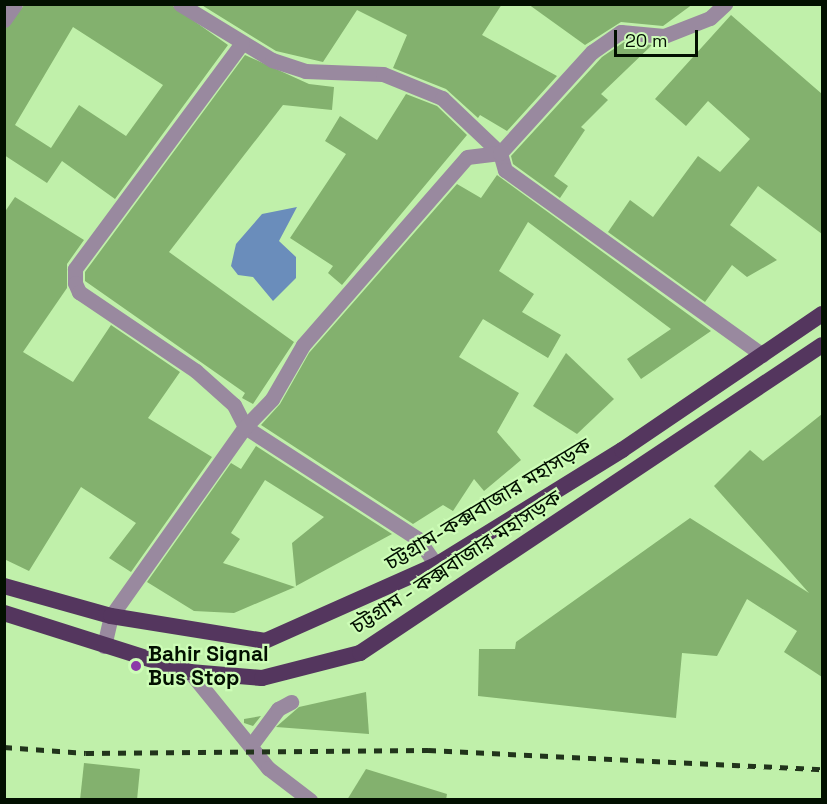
<!DOCTYPE html>
<meta charset="utf-8">
<style>
body{margin:0}
#map{position:relative;width:827px;height:804px;overflow:hidden;background:#c0f0aa;font-family:"Space Grotesk","Noto Sans Bengali",sans-serif}
div>[style]{position:absolute}
.water>*{inset:0;background:#6a8dbb}
.building>*{inset:0;background:#83b16e}
.minor>*{height:15px;margin:-7.5px;padding:0 7.5px;transform-origin:7.5px;border-radius:7.5px;background:#99899f}
.trunk>*{height:16px;margin:-8px;padding:0 8px;transform-origin:8px;border-radius:8px;background:#54365e}
.rail>*{height:4.5px;margin-top:-2.25px;transform-origin:0;background:repeating-linear-gradient(90deg,#21341b 0 8px,transparent 0 16px)}
.dots>*{width:16px;height:16px;translate:-50% -50%;box-sizing:border-box;border:3px solid #cdfdb7;border-radius:50%}
span{translate:-50% -50%;white-space:nowrap;text-align:center;line-height:1.15;-webkit-text-stroke:4.5px #cdfdb7;paint-order:stroke}
.street-label{font-size:21px;color:#021000}
.poi-label{font-size:21px;color:#021000;font-weight:700}
.left{translate:0 -50%;text-align:left}
.frame{position:absolute;inset:0;border:6px solid #021000;pointer-events:none}
.scale{position:absolute;left:614px;top:30px;width:84px;height:27px;box-sizing:border-box;border:3px solid #021000;border-top:0;padding-left:8px;font-size:18px;line-height:21px;white-space:nowrap;color:#021000;-webkit-text-stroke:4px #cdfdb7;paint-order:stroke}
</style>
<div id="map">
<div class="water">
<i style="clip-path:polygon(297px 207px,279px 241px,296px 257px,296px 278px,273px 301px,253px 277px,238px 275px,231px 266px,236px 244px,262px 214px)"></i>
</div>
<div class="building">
<i style="clip-path:polygon(evenodd,25px 4px,170px 4px,228px 45px,115px 199px,62px 161px,47px 183px,4px 155px,4px 30px,25px 4px,73px 27px,163px 85px,126px 136px,79px 105px,51px 148px,15px 125px,73px 27px)"></i>
<i style="clip-path:polygon(200px 4px,502px 4px,482px 35px,557px 76px,507px 131px,480px 115px,478px 118px,446px 89px,393px 68px,407px 35px,357px 10px,323px 62px,276px 51px)"></i>
<i style="clip-path:polygon(528px 4px,693px 4px,663px 26px,621px 22px,585px 45px)"></i>
<i style="clip-path:polygon(731px 15px,822px 94px,822px 234px,758px 186px,730px 225px,777px 260px,747px 277px,732px 265px,705px 302px,608px 232px,630px 200px,653px 217px,698px 156px,720px 172px,750px 139px,708px 101px,686px 126px,655px 99px)"></i>
<i style="clip-path:polygon(624px 42px,652px 45px,601px 94px,608px 100px,581px 127px,585px 130px,554px 176px,568px 186px,560px 198px,513px 164px,511px 156px,602px 57px)"></i>
<i style="clip-path:polygon(245px 55px,309px 84px,334px 87px,332px 110px,283px 105px,169px 252px,294px 342px,253px 404px,242px 398px,245px 393px,85px 281px,85px 272px)"></i>
<i style="clip-path:polygon(406px 94px,437px 106px,467px 135px,342px 285px,328px 273px,333px 266px,290px 238px,346px 154px,325px 141px,340px 116px,377px 140px)"></i>
<i style="clip-path:polygon(497px 175px,711px 331px,641px 379px,627px 359px,671px 329px,528px 222px,499px 271px,534px 294px,522px 312px,561px 335px,548px 358px,483px 319px,459px 357px,519px 393px,497px 432px,521px 460px,484px 491px,474px 479px,453px 511px,443px 505px,413px 524px,261px 425px,280px 404px,309px 353px,457px 184px,481px 198px)"></i>
<i style="clip-path:polygon(15px 197px,84px 240px,67px 264px,67px 288px,23px 352px,73px 382px,111px 325px,180px 372px,148px 418px,212px 457px,131px 572px,109px 558px,136px 523px,81px 487px,29px 571px,4px 559px,4px 213px)"></i>
<i style="clip-path:polygon(566px 353px,614px 399px,577px 434px,533px 406px)"></i>
<i style="clip-path:polygon(822px 414px,822px 677px,784px 652px,797px 631px,747px 599px,717px 656px,682px 653px,676px 718px,478px 696px,479px 649px,515px 649px,516px 642px,690px 518px,809px 593px,714px 486px,750px 450px,763px 461px)"></i>
<i style="clip-path:polygon(256px 446px,392px 534px,296px 586px,292px 543px,324px 517px,265px 480px,231px 533px,240px 539px,223px 563px,295px 587px,234px 613px,194px 611px,147px 582px,231px 463px,241px 469px)"></i>
<i style="clip-path:polygon(366px 692px,369px 734px,276px 727px,299px 707px)"></i>
<i style="clip-path:polygon(261px 716px,253px 726px,244px 723px,244px 719px)"></i>
<i style="clip-path:polygon(84px 763px,140px 769px,137px 800px,80px 800px)"></i>
<i style="clip-path:polygon(366px 769px,447px 794px,446px 800px,347px 800px)"></i>
</div>
<div class="minor">
<i style="left:180px;top:4px;width:108px;rotate:31.3deg"></i>
<i style="left:272px;top:60px;width:35px;rotate:18deg"></i>
<i style="left:305px;top:71px;width:78px;rotate:2.2deg"></i>
<i style="left:383px;top:74px;width:64px;rotate:22.1deg"></i>
<i style="left:442px;top:98px;width:80px;rotate:43.5deg"></i>
<i style="left:500px;top:153px;width:18px;rotate:74deg"></i>
<i style="left:505px;top:170px;width:317px;rotate:35.7deg"></i>
<i style="left:4px;top:20px;width:19px;rotate:-55deg"></i>
<i style="left:242px;top:43px;width:281px;rotate:126.5deg"></i>
<i style="left:75px;top:269px;width:14px;rotate:90deg"></i>
<i style="left:75px;top:283px;width:10px;rotate:66deg"></i>
<i style="left:79px;top:292px;width:141px;rotate:34deg"></i>
<i style="left:196px;top:371px;width:51px;rotate:41.8deg"></i>
<i style="left:234px;top:405px;width:25px;rotate:63deg"></i>
<i style="left:245px;top:427px;width:206px;rotate:32.9deg"></i>
<i style="left:418px;top:539px;width:32px;rotate:55deg"></i>
<i style="left:104px;top:646px;width:31px;rotate:-77deg"></i>
<i style="left:111px;top:616px;width:232px;rotate:-54.7deg"></i>
<i style="left:245px;top:427px;width:39px;rotate:-46deg"></i>
<i style="left:272px;top:399px;width:62px;rotate:-60.1deg"></i>
<i style="left:303px;top:345px;width:249px;rotate:-48.9deg"></i>
<i style="left:467px;top:157px;width:33px;rotate:-7deg"></i>
<i style="left:500px;top:153px;width:137px;rotate:-47.7deg"></i>
<i style="left:592px;top:52px;width:35px;rotate:-35deg"></i>
<i style="left:621px;top:32px;width:43px;rotate:5.3deg"></i>
<i style="left:664px;top:36px;width:49px;rotate:-21.4deg"></i>
<i style="left:710px;top:18px;width:21px;rotate:-43deg"></i>
<i style="left:190px;top:672px;width:124px;rotate:50.9deg"></i>
<i style="left:268px;top:768px;width:53px;rotate:37.3deg"></i>
<i style="left:252px;top:744px;width:44px;rotate:-53.4deg"></i>
<i style="left:278px;top:709px;width:15px;rotate:-28deg"></i>
</div>
<div class="trunk">
<i style="left:4px;top:586px;width:111px;rotate:15.7deg"></i>
<i style="left:111px;top:616px;width:156px;rotate:9.2deg"></i>
<i style="left:265px;top:641px;width:187px;rotate:-24deg"></i>
<i style="left:436px;top:565px;width:219px;rotate:-31.7deg"></i>
<i style="left:622px;top:450px;width:242px;rotate:-34.2deg"></i>
<i style="left:4px;top:613px;width:195px;rotate:17.6deg"></i>
<i style="left:190px;top:672px;width:72px;rotate:4.8deg"></i>
<i style="left:262px;top:678px;width:101px;rotate:-14.3deg"></i>
<i style="left:360px;top:653px;width:555px;rotate:-33.69deg"></i>
</div>
<div class="rail">
<i style="left:4px;top:747px;width:82px;rotate:4.2deg"></i>
<i style="left:86px;top:753px;width:342px;rotate:-0.5deg"></i>
<i style="left:428px;top:750px;width:394px;rotate:2.8deg"></i>
</div>
<div class="dots">
<i style="left:136px;top:666px;background:#8b39a8"></i>
</div>
<div class="street-label">
<span style="left:488px;top:504px;rotate:-31deg">চট্টগ্রাম-কক্সবাজার মহাসড়ক</span>
<span style="left:456px;top:562px;rotate:-33deg">চট্টগ্রাম - কক্সবাজার মহাসড়ক</span>
</div>
<div class="poi-label">
<span class="left" style="left:148px;top:666px">Bahir Signal<br>Bus Stop</span>
</div>
<div class="frame"></div>
<div class="scale">20 m</div>
</div>
